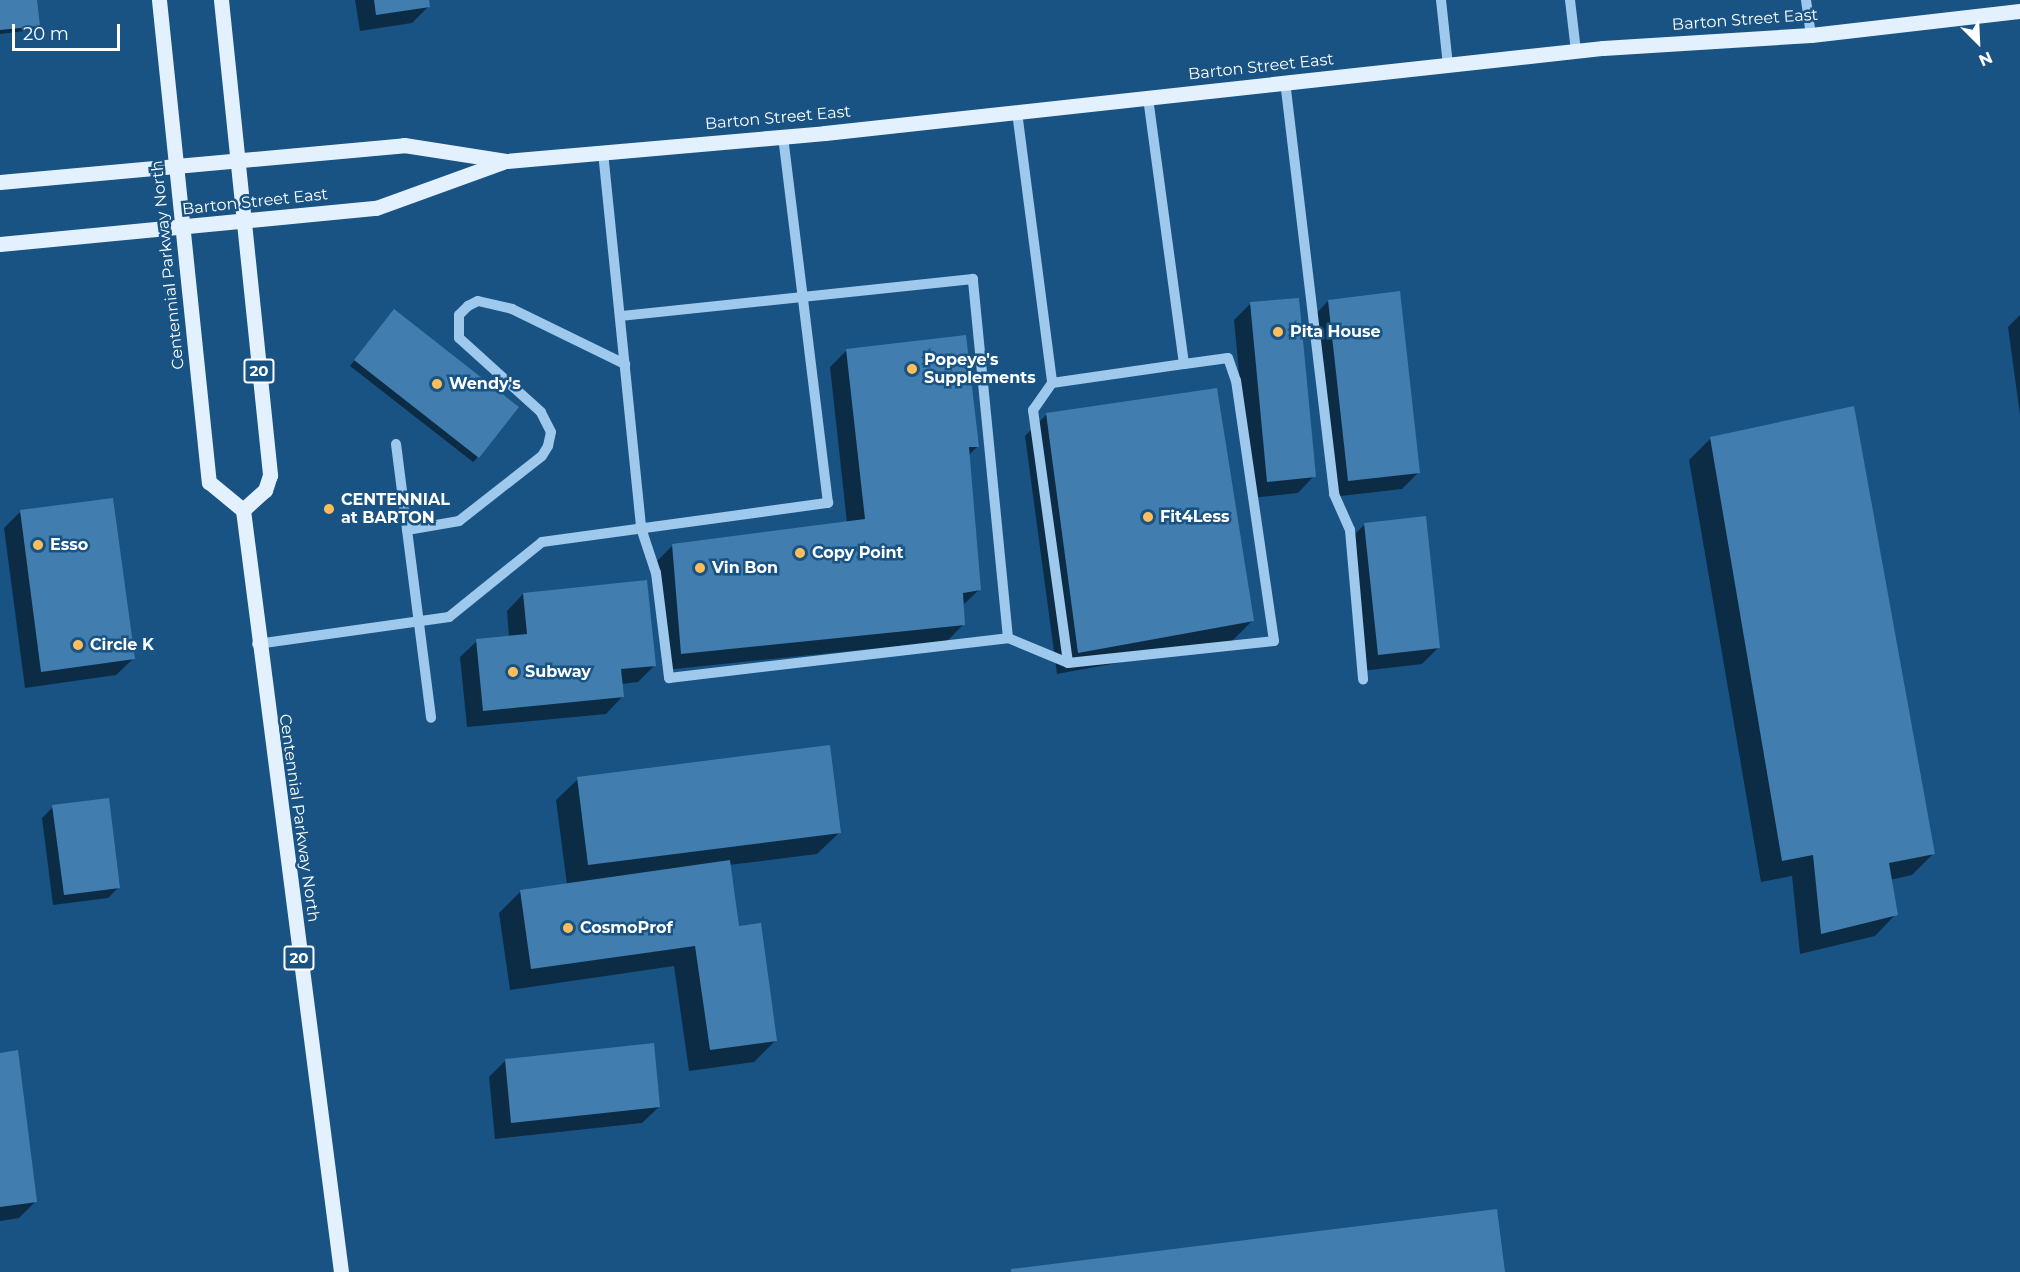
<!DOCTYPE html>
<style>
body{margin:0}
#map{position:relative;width:2020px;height:1272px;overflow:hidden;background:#185384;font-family:Montserrat,sans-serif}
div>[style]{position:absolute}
.shadow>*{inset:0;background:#0007}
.building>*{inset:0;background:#417dae}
.minor>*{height:10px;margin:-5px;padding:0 5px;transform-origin:5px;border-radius:5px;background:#9ec9ec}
.major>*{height:15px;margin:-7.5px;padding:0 7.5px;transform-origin:7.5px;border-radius:7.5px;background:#e3f1ff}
.dots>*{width:16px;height:16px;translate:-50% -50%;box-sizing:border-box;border:3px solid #185384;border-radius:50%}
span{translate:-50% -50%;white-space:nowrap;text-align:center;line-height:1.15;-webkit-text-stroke:5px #185384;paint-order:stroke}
.shield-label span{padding:2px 4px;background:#185384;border:2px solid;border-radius:4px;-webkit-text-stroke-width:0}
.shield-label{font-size:15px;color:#fff;font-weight:700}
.street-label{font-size:16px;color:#fff}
.poi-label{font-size:16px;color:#fff;font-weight:700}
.left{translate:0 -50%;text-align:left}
.north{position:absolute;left:1948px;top:12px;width:60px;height:60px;-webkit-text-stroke:4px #185384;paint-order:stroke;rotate:156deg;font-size:16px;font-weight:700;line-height:24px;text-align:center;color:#fff}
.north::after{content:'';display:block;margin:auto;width:21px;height:27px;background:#fff;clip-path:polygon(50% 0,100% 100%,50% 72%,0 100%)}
.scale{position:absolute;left:12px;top:24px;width:108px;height:27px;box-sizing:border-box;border:3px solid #fff;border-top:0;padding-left:8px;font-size:18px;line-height:21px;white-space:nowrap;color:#fff;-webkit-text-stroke:4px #185384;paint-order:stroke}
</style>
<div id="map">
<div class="shadow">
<i style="clip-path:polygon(0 0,36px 0,38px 25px,33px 30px,0 34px)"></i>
<i style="clip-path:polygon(355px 0,428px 0,429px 6px,412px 23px,360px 31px)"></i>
<i style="clip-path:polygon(1328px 301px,1419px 472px,1402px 489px,1332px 497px,1312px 318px)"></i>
<i style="clip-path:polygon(1250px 304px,1314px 476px,1298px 493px,1251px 498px,1234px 320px)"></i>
<i style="clip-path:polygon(2020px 315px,2020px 415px,2008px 327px)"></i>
<i style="clip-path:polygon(389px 316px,478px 457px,473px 462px,350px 366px)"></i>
<i style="clip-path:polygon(846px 351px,978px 446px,968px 456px,979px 590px,962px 606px,964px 624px,947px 641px,665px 670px,656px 562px,673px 545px,847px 523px,830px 367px)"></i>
<i style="clip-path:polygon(1215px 390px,1252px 621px,1231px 642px,1057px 674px,1025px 436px,1046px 415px)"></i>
<i style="clip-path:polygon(1711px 438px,1933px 854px,1912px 875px,1890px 880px,1896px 914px,1875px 936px,1800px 954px,1792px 876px,1761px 882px,1689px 460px)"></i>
<i style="clip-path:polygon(20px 512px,133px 659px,116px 675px,25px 688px,4px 528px)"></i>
<i style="clip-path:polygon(1365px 524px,1438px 648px,1422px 664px,1362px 671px,1348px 541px)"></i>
<i style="clip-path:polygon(523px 594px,654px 666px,638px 682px,621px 684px,622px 697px,606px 714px,467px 727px,460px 657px,477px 641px,509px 637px,507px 611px)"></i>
<i style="clip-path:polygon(578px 779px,839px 833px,817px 854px,729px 865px,738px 928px,776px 1040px,754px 1062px,689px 1071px,674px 966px,510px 990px,499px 913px,520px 892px,567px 885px,556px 800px)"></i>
<i style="clip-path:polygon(53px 807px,119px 887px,108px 898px,53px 905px,42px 818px)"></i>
<i style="clip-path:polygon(0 1054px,36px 1201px,19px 1218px,0 1221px)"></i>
<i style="clip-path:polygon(505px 1061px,659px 1107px,642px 1123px,495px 1139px,489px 1077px)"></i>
</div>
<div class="building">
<i style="clip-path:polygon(0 0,37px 0,40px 26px,0 30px)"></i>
<i style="clip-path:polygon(374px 0,429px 0,430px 7px,376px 15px)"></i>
<i style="clip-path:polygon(1400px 291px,1420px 473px,1348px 481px,1328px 300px)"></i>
<i style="clip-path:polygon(1299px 298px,1316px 477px,1267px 482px,1250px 302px)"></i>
<i style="clip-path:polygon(394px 309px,519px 407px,479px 458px,354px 360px)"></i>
<i style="clip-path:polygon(966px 335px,979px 447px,969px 447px,981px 590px,963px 593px,965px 625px,681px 654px,672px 544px,865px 519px,846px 349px)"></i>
<i style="clip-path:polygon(1217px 388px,1254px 621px,1078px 653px,1046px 413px)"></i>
<i style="clip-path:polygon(1854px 406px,1935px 854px,1889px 863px,1898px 915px,1821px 934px,1813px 855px,1782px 861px,1710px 437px)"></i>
<i style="clip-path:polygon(113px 498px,135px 659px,41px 672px,20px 510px)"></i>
<i style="clip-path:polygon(1426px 516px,1440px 648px,1378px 655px,1364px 523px)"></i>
<i style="clip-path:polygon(647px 580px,656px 666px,621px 669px,624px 697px,483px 711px,476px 639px,527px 634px,523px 593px)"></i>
<i style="clip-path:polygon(830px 745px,841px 833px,588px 865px,577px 777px)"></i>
<i style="clip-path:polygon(109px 798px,120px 888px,64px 895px,52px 805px)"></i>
<i style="clip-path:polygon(730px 860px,739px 926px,761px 923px,777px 1041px,710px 1050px,695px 946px,531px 969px,520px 890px)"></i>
<i style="clip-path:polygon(654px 1043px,660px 1107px,511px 1123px,505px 1059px)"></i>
<i style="clip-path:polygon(18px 1050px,37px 1202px,0 1207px,0 1053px)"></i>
<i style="clip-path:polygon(1497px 1209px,1505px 1272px,1011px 1272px,1011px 1269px)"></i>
</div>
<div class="minor">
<i style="left:1441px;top:0;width:65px;rotate:83.9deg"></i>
<i style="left:1570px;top:0;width:51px;rotate:83.3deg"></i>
<i style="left:1806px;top:0;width:35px;rotate:82deg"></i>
<i style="left:1285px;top:81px;width:416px;rotate:83.2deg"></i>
<i style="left:1334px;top:494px;width:39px;rotate:66deg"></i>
<i style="left:1350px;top:530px;width:150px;rotate:85deg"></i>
<i style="left:1017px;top:112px;width:273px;rotate:82.6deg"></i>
<i style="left:1052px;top:383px;width:133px;rotate:-8.2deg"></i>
<i style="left:1184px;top:364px;width:268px;rotate:-97.7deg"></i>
<i style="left:603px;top:152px;width:378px;rotate:84.2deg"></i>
<i style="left:641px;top:528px;width:47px;rotate:71.6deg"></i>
<i style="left:656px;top:573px;width:106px;rotate:82.9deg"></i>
<i style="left:669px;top:678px;width:341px;rotate:-6.7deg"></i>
<i style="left:1008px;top:638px;width:361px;rotate:-95.6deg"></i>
<i style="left:973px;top:279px;width:355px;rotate:174deg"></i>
<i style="left:1052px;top:383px;width:33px;rotate:125deg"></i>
<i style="left:1033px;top:410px;width:255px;rotate:82.1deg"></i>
<i style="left:396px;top:444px;width:276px;rotate:82.7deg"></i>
<i style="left:407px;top:530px;width:53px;rotate:-9.8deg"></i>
<i style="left:459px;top:521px;width:105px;rotate:-38.1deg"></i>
<i style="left:542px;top:456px;width:12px;rotate:-59deg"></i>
<i style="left:548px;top:446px;width:14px;rotate:-78deg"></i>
<i style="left:551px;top:432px;width:22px;rotate:-117deg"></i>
<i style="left:541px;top:412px;width:110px;rotate:-137.9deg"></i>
<i style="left:459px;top:338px;width:23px;rotate:-90deg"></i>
<i style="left:459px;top:315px;width:13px;rotate:-45deg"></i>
<i style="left:468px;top:306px;width:11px;rotate:-27deg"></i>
<i style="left:478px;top:301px;width:35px;rotate:13deg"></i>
<i style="left:512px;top:309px;width:126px;rotate:26deg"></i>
<i style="left:1008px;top:638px;width:65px;rotate:22.6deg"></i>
<i style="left:1068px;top:663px;width:207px;rotate:-6.1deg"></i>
<i style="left:1274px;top:641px;width:263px;rotate:-98.3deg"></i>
<i style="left:1236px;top:381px;width:24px;rotate:-109deg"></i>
<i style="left:1228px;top:358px;width:44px;rotate:172.2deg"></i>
<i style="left:257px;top:644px;width:194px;rotate:-8deg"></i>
<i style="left:449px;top:617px;width:119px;rotate:-38.9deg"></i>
<i style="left:542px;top:542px;width:289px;rotate:-7.8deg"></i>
<i style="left:828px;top:503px;width:370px;rotate:-97deg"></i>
</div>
<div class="major">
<i style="left:159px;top:0;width:485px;rotate:84.1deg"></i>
<i style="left:209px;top:482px;width:44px;rotate:39.5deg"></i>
<i style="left:243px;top:510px;width:768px;rotate:82.67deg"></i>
<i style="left:221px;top:0;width:478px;rotate:84.1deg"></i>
<i style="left:270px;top:475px;width:16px;rotate:108deg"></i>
<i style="left:265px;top:490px;width:30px;rotate:138deg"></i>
<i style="left:0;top:182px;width:406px;rotate:-5.2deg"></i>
<i style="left:404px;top:145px;width:103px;rotate:8.9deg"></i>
<i style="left:506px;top:161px;width:320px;rotate:-5deg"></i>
<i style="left:825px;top:133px;width:783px;rotate:-6.24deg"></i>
<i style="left:1603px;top:48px;width:208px;rotate:-3.6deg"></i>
<i style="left:1811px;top:35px;width:210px;rotate:-6.6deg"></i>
<i style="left:0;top:244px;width:378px;rotate:-5.5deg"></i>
<i style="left:376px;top:208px;width:135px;rotate:-19.9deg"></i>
</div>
<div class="dots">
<i style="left:1278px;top:332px;background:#ffbe59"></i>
<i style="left:912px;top:369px;background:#ffbe59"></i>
<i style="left:437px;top:384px;background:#ffbe59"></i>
<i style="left:329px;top:509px;background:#ffbe59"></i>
<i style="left:1148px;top:517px;background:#ffbe59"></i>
<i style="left:38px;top:545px;background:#ffbe59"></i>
<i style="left:800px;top:553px;background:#ffbe59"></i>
<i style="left:700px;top:568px;background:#ffbe59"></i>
<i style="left:78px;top:645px;background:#ffbe59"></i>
<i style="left:513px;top:672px;background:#ffbe59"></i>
<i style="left:568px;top:928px;background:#ffbe59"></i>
</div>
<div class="shield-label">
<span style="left:259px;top:371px">20</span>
<span style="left:299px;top:958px">20</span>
</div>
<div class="street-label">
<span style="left:1745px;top:20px;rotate:-4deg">Barton Street East</span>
<span style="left:1261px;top:67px;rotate:-6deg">Barton Street East</span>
<span style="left:778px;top:118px;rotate:-5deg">Barton Street East</span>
<span style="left:255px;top:202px;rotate:-6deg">Barton Street East</span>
<span style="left:168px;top:265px;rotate:-96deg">Centennial Parkway North</span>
<span style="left:299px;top:818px;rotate:82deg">Centennial Parkway North</span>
</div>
<div class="poi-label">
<span class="left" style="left:1290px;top:332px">Pita House</span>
<span class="left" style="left:924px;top:369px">Popeye's<br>Supplements</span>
<span class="left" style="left:449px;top:384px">Wendy's</span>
<span class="left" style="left:341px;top:509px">CENTENNIAL<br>at BARTON</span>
<span class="left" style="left:1160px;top:517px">Fit4Less</span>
<span class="left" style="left:50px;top:545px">Esso</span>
<span class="left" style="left:812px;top:553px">Copy Point</span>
<span class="left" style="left:712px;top:568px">Vin Bon</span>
<span class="left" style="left:90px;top:645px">Circle K</span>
<span class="left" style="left:525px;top:672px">Subway</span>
<span class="left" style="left:580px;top:928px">CosmoProf</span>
</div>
<div class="north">N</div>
<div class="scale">20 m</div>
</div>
